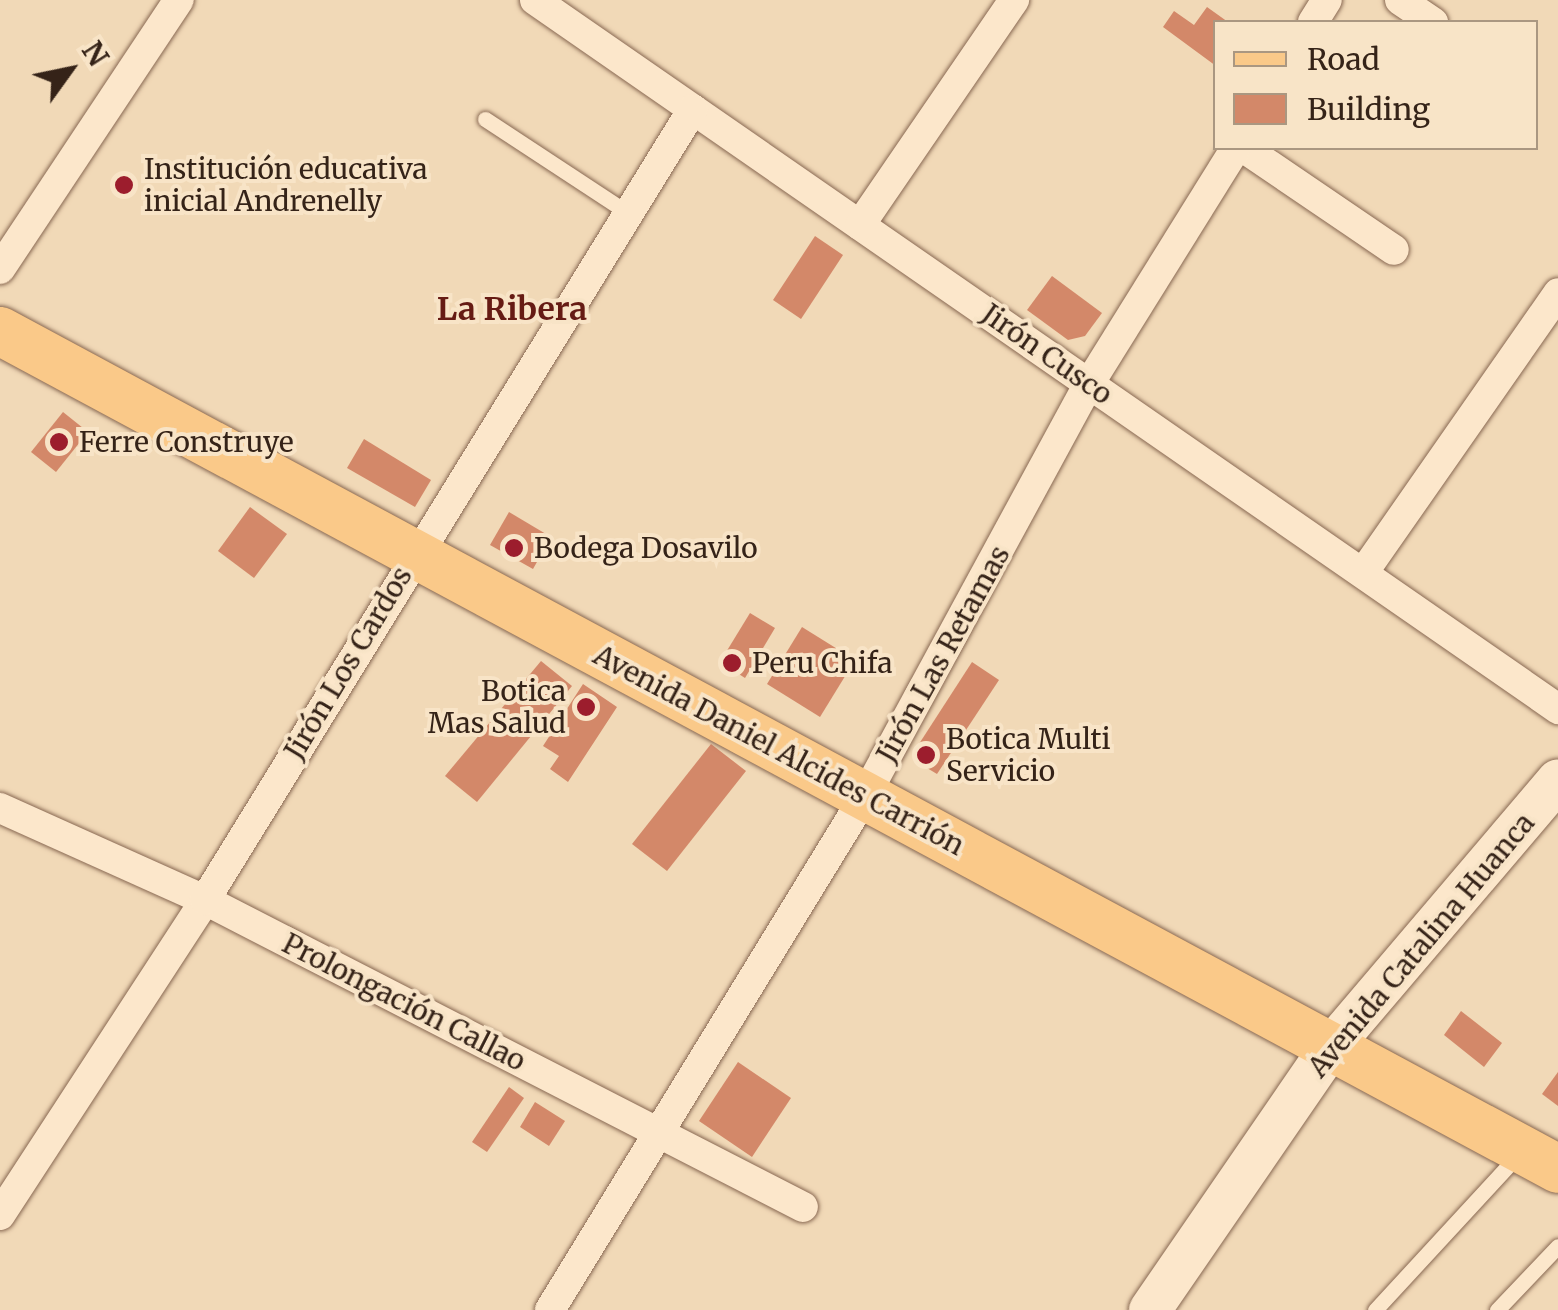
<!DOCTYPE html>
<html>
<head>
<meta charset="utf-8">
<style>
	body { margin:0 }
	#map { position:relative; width:1558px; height:1310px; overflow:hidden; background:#f1d9b7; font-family:Merriweather,serif }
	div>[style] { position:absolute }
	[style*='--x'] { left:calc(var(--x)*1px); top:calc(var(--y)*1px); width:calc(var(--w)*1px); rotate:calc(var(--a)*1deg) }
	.building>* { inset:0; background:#d38869 }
	.roads { filter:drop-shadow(0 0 2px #886852) drop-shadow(0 0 2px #886852) }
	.lane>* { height:15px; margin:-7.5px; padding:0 7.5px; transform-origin:7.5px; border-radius:7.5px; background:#fce7cb }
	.street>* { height:30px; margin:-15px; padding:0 15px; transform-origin:15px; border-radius:15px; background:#fce7cb }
	.secondary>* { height:42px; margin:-21px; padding:0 21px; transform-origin:21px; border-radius:21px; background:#fce7cb }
	.primary>* { height:48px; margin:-24px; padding:0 24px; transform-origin:24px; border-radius:24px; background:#fac989 }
	.dots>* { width:28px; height:28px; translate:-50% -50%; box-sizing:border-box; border:5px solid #f8e4c7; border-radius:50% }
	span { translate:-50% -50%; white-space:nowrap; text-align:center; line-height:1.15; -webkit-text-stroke:8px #f8e4c7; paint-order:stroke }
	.poi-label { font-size:28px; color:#352318 }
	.left { translate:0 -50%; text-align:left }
	.right { translate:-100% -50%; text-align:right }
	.street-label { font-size:28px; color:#352318 }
	.quarter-label { font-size:32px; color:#661b14; font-weight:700 }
	.legend { position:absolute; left:1213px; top:20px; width:325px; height:130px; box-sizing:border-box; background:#f8e4c7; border:2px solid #aa9781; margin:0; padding:12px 18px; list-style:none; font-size:30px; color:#352318 }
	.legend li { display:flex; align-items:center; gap:20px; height:50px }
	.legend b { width:50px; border:2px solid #aa9781 }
	.north { position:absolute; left:20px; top:20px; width:100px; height:100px; -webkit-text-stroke:8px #f8e4c7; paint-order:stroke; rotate:57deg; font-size:28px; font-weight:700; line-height:40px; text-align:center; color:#352318 }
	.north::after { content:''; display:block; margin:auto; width:35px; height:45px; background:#352318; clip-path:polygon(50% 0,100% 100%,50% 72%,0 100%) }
</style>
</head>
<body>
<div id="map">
	<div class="building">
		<i style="clip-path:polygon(1207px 7px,1228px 22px,1216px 22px,1216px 66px,1163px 27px,1174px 11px,1194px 25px)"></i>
		<i style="clip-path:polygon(815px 236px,843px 255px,801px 319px,773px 300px)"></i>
		<i style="clip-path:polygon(1052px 276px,1102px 313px,1085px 336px,1068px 340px,1027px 310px)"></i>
		<i style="clip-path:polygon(63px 412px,88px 432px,56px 472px,31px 452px)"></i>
		<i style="clip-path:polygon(364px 439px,431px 480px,415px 507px,347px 468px)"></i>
		<i style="clip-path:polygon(250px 507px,287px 534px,254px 578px,218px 551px)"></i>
		<i style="clip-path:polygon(509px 512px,551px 537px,533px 569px,490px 545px)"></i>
		<i style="clip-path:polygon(750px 613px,775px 628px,745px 678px,720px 662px)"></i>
		<i style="clip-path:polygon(802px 627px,855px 660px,820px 717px,767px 684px)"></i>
		<i style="clip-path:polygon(541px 661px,572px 686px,477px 802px,445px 776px)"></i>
		<i style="clip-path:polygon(972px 662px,999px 680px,937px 774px,922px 765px,917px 747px)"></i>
		<i style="clip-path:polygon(583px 684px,617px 707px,568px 782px,550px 769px,559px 756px,543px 746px)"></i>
		<i style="clip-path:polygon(711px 744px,746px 771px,667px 871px,632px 844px)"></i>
		<i style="clip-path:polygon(1461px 1011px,1502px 1043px,1484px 1067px,1444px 1035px)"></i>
		<i style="clip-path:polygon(738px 1062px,791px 1098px,752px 1157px,699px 1121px)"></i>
		<i style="clip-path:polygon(1558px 1072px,1558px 1106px,1542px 1094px)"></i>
		<i style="clip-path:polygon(509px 1087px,524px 1098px,487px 1152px,472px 1142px)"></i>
		<i style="clip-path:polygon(535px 1102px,565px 1121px,549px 1146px,520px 1127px)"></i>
	</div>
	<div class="roads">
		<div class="lane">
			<i style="--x:485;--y:119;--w:171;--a:33.3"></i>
			<i style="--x:1375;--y:1310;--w:211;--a:-47.3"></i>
			<i style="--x:1497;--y:1310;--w:88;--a:-46.4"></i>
		</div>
		<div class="street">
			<i style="--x:535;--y:0;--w:1245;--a:34.72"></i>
			<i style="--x:1400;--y:0;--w:40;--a:34"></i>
			<i style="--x:1313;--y:22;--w:26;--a:-58"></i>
			<i style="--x:1244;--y:148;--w:181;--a:34.2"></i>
			<i style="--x:860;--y:225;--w:273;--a:-55.6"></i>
			<i style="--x:0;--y:269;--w:323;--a:-56.4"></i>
			<i style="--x:1363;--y:573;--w:341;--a:-55.1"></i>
			<i style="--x:0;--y:808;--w:225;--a:24.2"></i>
			<i style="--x:205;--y:900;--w:672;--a:27.17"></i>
			<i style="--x:0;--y:1215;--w:376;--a:-56.9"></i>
			<i style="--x:205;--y:900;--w:929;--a:-58.33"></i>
			<i style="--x:550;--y:1310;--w:603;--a:-58.5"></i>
			<i style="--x:865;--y:796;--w:469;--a:-61.5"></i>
			<i style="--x:1089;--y:384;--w:278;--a:-58.1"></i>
		</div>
		<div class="secondary">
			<i style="--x:1150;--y:1310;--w:319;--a:-55.5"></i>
			<i style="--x:1331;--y:1047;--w:350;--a:-49.6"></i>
		</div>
		<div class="primary">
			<i style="--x:0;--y:331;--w:1769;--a:28.27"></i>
		</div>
	</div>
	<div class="dots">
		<i style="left:124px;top:185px;background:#9c1d2d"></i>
		<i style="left:59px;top:442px;background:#9c1d2d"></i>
		<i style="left:514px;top:548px;background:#9c1d2d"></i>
		<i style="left:732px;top:663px;background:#9c1d2d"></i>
		<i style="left:586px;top:707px;background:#9c1d2d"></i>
		<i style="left:926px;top:755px;background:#9c1d2d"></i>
	</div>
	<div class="poi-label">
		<span class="left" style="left:144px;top:185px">Institución educativa<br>inicial Andrenelly</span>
		<span class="left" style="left:79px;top:442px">Ferre Construye</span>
		<span class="left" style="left:534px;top:548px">Bodega Dosavilo</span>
		<span class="left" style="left:752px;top:663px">Peru Chifa</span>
		<span class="right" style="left:566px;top:707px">Botica<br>Mas Salud</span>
		<span class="left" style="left:946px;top:755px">Botica Multi<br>Servicio</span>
	</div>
	<div class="street-label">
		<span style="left:1047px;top:354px;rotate:35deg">Jirón Cusco</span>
		<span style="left:943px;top:654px;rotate:-61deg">Jirón Las Retamas</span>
		<span style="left:348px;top:663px;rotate:-59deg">Jirón Los Cardos</span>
		<span style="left:779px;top:750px;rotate:28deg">Avenida Daniel Alcides Carrión</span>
		<span style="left:1421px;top:945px;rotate:-50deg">Avenida Catalina Huanca</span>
		<span style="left:404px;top:1002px;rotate:27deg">Prolongación Callao</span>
	</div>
	<div class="quarter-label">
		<span style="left:512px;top:309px">La Ribera</span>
	</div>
	<ul class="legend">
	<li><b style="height:12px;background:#fac989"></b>Road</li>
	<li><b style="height:28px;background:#d38869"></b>Building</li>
	</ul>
	<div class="north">N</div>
</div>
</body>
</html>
